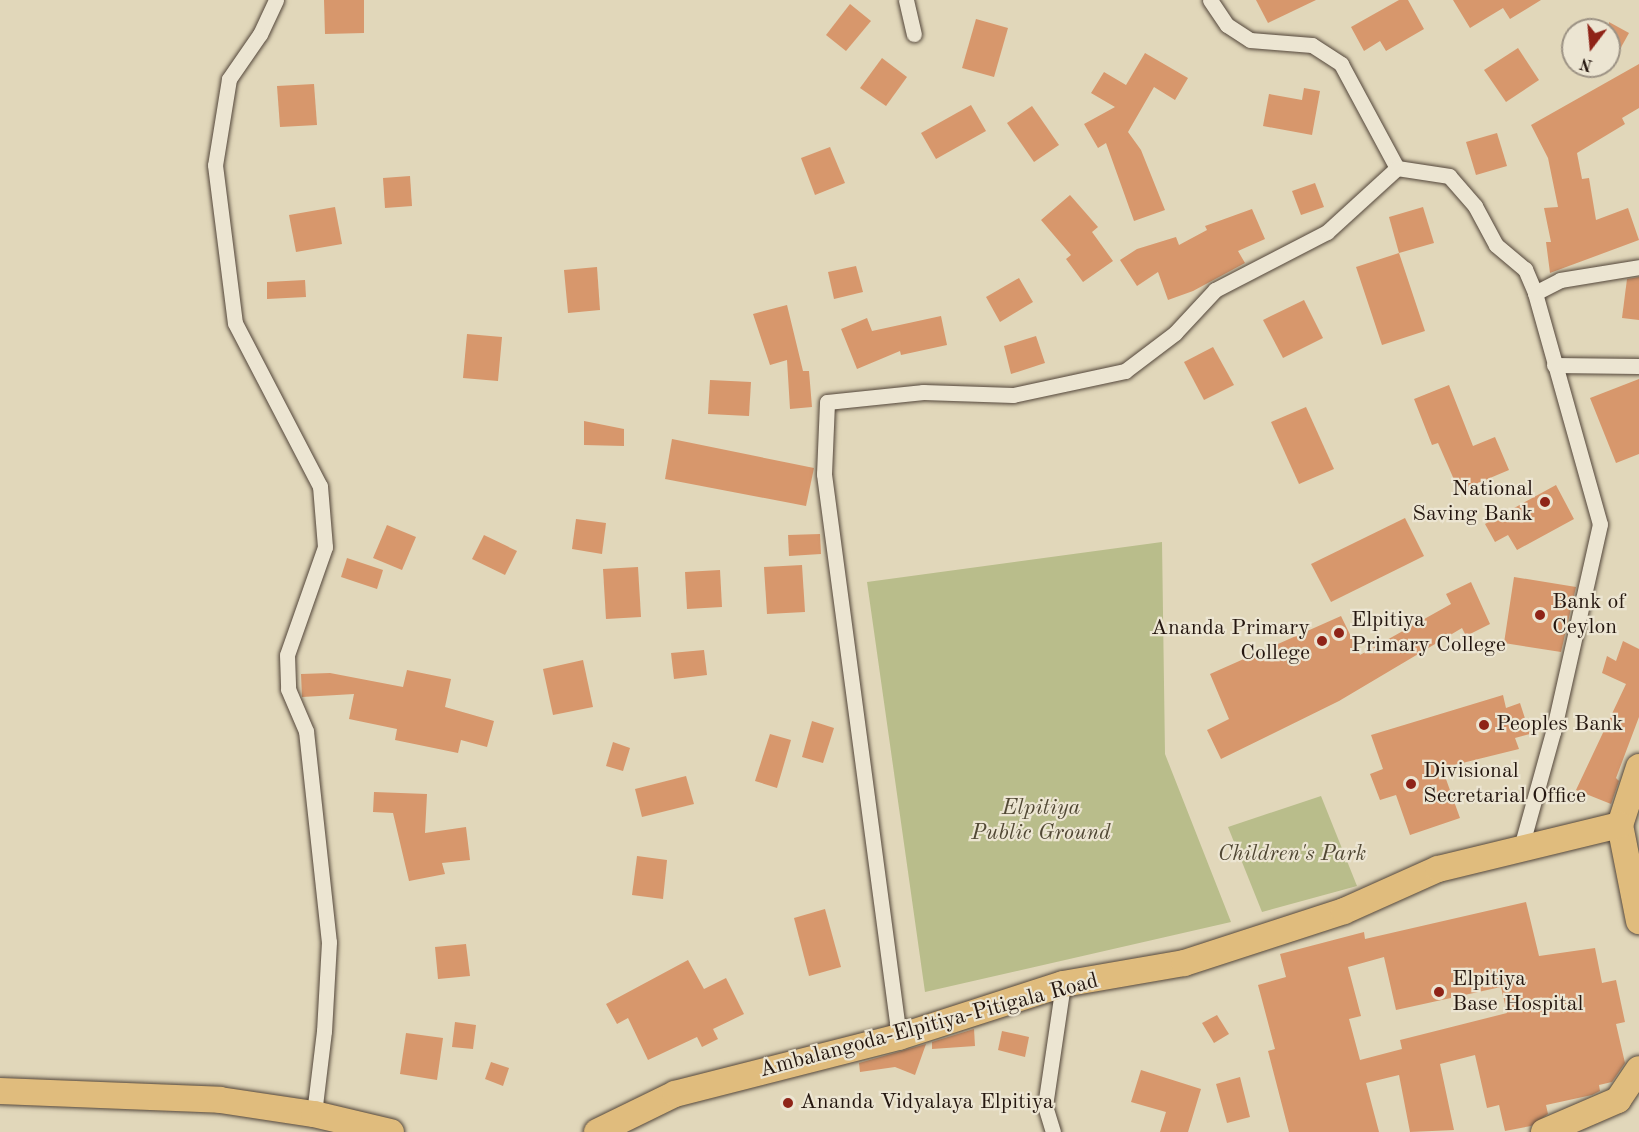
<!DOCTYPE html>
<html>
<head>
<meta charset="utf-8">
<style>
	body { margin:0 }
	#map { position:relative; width:1639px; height:1132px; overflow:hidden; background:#e1d7ba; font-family:"Old Standard TT",serif }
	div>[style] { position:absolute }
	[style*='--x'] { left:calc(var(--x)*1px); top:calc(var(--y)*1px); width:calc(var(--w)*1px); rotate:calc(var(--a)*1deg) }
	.green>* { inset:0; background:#b9bd8b }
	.building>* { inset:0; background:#d7976c }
	.roads { filter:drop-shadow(0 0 2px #53463a) drop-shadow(0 0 2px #53463a) }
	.street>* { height:15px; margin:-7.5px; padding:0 7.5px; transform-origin:7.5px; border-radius:7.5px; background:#ece5d2 }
	.primary>* { height:26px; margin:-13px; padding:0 13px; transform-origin:13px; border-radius:13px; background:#e0bc7d }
	.dots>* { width:16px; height:16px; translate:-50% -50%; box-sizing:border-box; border:3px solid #ece5d2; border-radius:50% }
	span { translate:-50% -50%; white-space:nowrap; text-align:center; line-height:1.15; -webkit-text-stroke:4.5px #ece5d2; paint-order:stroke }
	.poi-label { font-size:22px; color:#24160f }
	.right { translate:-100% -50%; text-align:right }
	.left { translate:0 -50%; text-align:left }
	.park-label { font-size:22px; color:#514834; font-style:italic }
	.street-label { font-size:22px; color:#24160f }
	.north { position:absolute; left:1561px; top:18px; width:60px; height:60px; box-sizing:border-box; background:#ece5d2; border:2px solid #9c9284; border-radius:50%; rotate:196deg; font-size:16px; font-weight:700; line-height:24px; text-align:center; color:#24160f }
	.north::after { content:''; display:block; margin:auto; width:21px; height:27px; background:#8f2418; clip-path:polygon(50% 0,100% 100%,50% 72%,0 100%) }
</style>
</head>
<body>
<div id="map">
	<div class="green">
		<i style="clip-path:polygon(1162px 542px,1165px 754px,1231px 922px,925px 992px,867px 582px)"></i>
		<i style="clip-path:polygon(1321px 796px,1357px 886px,1262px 912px,1228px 827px)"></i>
	</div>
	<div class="building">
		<i style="clip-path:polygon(324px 0,364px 0,364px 33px,325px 34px)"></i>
		<i style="clip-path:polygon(1256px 0,1316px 0,1268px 23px)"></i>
		<i style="clip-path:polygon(1399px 0,1408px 0,1424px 29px,1386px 51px,1380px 41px,1364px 51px,1351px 27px)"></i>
		<i style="clip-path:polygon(1453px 0,1541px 0,1510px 19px,1503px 8px,1470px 28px)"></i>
		<i style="clip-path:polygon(850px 4px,871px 21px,846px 51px,826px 35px)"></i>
		<i style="clip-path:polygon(976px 19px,1008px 28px,994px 77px,962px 68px)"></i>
		<i style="clip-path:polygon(1609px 22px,1629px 33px,1609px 69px)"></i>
		<i style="clip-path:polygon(1518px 48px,1539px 80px,1506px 102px,1484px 70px)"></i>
		<i style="clip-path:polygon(1145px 53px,1188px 78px,1175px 100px,1154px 87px,1128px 132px,1141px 150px,1165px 210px,1134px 221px,1106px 143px,1098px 148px,1084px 124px,1115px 107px,1091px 93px,1104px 72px,1126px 85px)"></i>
		<i style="clip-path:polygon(882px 58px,907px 77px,886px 106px,860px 88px)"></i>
		<i style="clip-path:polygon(1639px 64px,1639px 108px,1622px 118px,1625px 124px,1577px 153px,1582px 179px,1589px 178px,1596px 220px,1628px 208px,1639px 240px,1550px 273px,1546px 242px,1551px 242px,1544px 208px,1558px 207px,1548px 158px,1531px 125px)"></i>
		<i style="clip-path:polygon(314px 84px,317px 125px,280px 127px,277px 86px)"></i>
		<i style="clip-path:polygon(1304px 88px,1320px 91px,1312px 135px,1263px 126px,1269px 94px,1302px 100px)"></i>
		<i style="clip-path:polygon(971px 105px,986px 131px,936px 159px,921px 133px)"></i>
		<i style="clip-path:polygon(1032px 106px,1059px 145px,1034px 162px,1007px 123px)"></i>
		<i style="clip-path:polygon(1497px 133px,1507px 166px,1476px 175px,1466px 142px)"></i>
		<i style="clip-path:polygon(830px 147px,845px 183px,815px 195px,801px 158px)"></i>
		<i style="clip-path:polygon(410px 176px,412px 206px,385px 208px,383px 178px)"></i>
		<i style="clip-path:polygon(1315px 183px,1324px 207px,1301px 215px,1292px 191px)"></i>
		<i style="clip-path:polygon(1070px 195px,1098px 227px,1092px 232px,1113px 261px,1083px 282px,1066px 259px,1071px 255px,1041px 220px)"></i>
		<i style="clip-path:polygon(335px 207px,342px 244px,296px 252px,289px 215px)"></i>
		<i style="clip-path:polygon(1423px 207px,1434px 243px,1399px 253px,1389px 217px)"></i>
		<i style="clip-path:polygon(1252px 209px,1265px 239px,1238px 251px,1245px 263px,1193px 291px,1168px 300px,1158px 272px,1137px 286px,1120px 260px,1137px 249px,1176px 237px,1179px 245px,1207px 230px,1205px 226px)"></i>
		<i style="clip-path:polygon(1399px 253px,1425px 331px,1382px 345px,1356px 267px)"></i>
		<i style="clip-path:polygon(856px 266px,863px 292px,834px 299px,828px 272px)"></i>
		<i style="clip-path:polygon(597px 267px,600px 310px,568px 313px,564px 270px)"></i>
		<i style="clip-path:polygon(1639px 277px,1639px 320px,1622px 318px,1627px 279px)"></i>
		<i style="clip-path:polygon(1019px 278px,1033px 302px,1000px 322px,986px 297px)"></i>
		<i style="clip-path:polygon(305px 280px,306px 297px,267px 299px,267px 282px)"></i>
		<i style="clip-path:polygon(1304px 300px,1323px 338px,1283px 358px,1263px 320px)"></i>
		<i style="clip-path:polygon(787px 305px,803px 371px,809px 371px,812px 407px,790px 409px,787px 360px,770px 365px,753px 314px)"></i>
		<i style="clip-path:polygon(941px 316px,947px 345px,901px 355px,900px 351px,857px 369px,841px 329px,867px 318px,872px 331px)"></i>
		<i style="clip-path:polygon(467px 334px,502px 337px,498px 381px,463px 378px)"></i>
		<i style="clip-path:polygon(1036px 336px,1045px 363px,1011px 374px,1004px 346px)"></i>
		<i style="clip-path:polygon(1213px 347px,1234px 385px,1204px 400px,1184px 362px)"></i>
		<i style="clip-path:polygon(1639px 379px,1639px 454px,1616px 463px,1590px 398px)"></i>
		<i style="clip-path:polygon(710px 380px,751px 382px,749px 416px,708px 414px)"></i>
		<i style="clip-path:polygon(1449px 385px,1473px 446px,1495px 437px,1509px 470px,1459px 491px,1438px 443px,1432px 445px,1414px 399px)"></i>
		<i style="clip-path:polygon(1306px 407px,1334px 469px,1299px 484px,1271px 422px)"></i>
		<i style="clip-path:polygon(584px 421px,624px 429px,624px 446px,584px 445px)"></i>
		<i style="clip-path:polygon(672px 439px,814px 468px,806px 506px,665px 479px)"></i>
		<i style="clip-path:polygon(1556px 485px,1574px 519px,1517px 550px,1508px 535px,1495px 542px,1485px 524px)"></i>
		<i style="clip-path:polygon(1405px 518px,1424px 556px,1331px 602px,1311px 564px)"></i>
		<i style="clip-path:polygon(576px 519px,606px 523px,602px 554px,572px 549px)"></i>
		<i style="clip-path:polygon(387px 525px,416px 537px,402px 570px,373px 558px)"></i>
		<i style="clip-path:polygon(820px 534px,821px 554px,789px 556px,788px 535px)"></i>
		<i style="clip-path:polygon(484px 535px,517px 551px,505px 575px,472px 559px)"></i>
		<i style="clip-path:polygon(347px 558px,383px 570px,377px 589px,341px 577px)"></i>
		<i style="clip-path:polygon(802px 565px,805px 612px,767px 614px,764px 567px)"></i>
		<i style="clip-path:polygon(638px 567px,641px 617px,606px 619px,603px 569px)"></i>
		<i style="clip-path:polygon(720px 570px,722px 607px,687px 609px,685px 572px)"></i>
		<i style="clip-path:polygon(1514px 577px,1576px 587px,1561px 652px,1504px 643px)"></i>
		<i style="clip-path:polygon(1471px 582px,1490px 624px,1466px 636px,1462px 628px,1339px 701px,1221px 759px,1207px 730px,1229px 719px,1210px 674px,1341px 616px,1360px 655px,1451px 604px,1446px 594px)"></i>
		<i style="clip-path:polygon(1623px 641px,1639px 649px,1639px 717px,1616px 778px,1619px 781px,1611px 804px,1576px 790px,1626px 684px,1602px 673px,1607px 656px,1616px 661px)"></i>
		<i style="clip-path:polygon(704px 650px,707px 675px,674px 679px,671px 653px)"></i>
		<i style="clip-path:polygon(583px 660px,593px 707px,553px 715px,543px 669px)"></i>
		<i style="clip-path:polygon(407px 670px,451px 679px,445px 707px,494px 721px,487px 747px,461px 740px,458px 753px,395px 740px,397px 729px,349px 719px,354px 694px,302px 697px,301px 674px,330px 673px,403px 687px)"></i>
		<i style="clip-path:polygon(1503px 695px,1506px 708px,1520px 703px,1530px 734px,1515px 738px,1519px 749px,1442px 768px,1460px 818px,1410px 835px,1396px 795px,1380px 800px,1370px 774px,1383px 769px,1371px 735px)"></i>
		<i style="clip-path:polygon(812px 721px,834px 728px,823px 763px,802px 757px)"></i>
		<i style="clip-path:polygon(770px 734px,791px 740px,777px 788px,755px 781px)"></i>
		<i style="clip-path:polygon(613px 742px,630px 748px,623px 771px,606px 766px)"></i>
		<i style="clip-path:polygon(686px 776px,694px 804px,642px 817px,635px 789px)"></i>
		<i style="clip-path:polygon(374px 792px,427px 794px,425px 833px,466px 827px,470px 860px,442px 863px,445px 874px,409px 881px,393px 813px,373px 812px)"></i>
		<i style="clip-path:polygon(637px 856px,667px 860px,663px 899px,632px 895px)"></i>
		<i style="clip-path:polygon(evenodd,1526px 902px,1539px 956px,1595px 948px,1602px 983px,1616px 980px,1625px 1022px,1616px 1024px,1625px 1063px,1612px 1082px,1599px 1085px,1600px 1091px,1592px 1095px,1546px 1105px,1548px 1114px,1531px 1126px,1505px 1131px,1499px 1105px,1487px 1108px,1475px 1055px,1440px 1064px,1454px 1130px,1410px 1132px,1399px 1075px,1366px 1083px,1379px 1132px,1289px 1132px,1268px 1051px,1275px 1049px,1258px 985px,1286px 977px,1280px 954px,1364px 932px,1365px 939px,1526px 902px,1384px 957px,1396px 1010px,1501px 987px,1507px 1013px,1400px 1040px,1402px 1049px,1360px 1060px,1349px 1019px,1361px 1016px,1348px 967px,1384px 957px)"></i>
		<i style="clip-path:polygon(825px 909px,841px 967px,809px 976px,794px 918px)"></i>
		<i style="clip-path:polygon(466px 944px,470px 976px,438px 979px,435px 947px)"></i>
		<i style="clip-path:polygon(688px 960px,704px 989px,726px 978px,744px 1014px,713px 1029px,718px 1039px,702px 1047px,697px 1037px,648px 1060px,628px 1018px,617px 1024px,606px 1004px)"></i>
		<i style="clip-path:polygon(1217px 1015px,1229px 1034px,1214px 1043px,1202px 1023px)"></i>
		<i style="clip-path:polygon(455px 1022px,476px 1025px,473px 1049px,452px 1047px)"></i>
		<i style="clip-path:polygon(974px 1029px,975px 1046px,932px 1049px,932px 1042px)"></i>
		<i style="clip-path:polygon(1002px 1031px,1029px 1037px,1025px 1057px,998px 1050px)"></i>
		<i style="clip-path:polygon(406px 1033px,443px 1038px,437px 1080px,400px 1074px)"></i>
		<i style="clip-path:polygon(926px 1044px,915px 1075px,895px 1067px,860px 1072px,859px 1063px)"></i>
		<i style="clip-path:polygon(491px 1062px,509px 1068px,503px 1086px,485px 1079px)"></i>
		<i style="clip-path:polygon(1141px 1070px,1201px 1089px,1188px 1132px,1160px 1132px,1166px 1112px,1131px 1102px)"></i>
		<i style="clip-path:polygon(1240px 1077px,1250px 1117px,1227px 1123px,1216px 1084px)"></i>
	</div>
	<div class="roads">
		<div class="street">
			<i style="--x:276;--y:0;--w:38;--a:115"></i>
			<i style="--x:260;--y:34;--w:55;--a:124.6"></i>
			<i style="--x:229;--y:79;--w:87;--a:99.2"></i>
			<i style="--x:215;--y:165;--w:159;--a:82.8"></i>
			<i style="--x:235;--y:323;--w:184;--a:62.5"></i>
			<i style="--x:320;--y:486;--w:61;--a:85.3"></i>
			<i style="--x:325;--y:547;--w:114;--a:109.4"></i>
			<i style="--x:287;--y:655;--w:34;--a:88"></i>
			<i style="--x:288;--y:689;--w:46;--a:66.8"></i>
			<i style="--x:306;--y:731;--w:212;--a:83.8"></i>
			<i style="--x:329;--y:942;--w:89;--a:93.2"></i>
			<i style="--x:324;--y:1031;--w:84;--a:96.9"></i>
			<i style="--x:906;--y:0;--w:35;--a:77"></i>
			<i style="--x:1210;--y:0;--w:30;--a:56"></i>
			<i style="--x:1227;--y:25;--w:27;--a:33"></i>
			<i style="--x:1250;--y:40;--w:62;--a:4.6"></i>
			<i style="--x:1312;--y:45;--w:35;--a:33"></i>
			<i style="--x:1341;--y:64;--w:118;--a:61.7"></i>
			<i style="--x:1397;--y:168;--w:53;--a:8.7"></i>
			<i style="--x:1449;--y:176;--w:40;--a:49"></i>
			<i style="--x:1475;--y:206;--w:44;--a:61.7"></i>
			<i style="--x:1496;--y:245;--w:38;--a:40"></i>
			<i style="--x:1525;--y:269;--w:26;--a:67"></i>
			<i style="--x:1535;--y:293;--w:240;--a:74.3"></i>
			<i style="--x:1600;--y:524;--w:213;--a:102.7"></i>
			<i style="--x:1553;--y:732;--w:123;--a:105.5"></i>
			<i style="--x:1535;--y:293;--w:28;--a:-27"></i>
			<i style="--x:1560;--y:280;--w:80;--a:-9.3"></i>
			<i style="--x:1554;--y:365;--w:85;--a:0.7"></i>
			<i style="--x:899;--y:1037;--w:568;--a:-97.59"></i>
			<i style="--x:824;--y:474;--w:72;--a:-87.6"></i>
			<i style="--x:827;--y:402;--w:97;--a:-5.9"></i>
			<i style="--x:923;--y:392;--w:90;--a:1.9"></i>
			<i style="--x:1013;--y:395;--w:115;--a:-12.1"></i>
			<i style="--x:1125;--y:371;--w:63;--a:-37.2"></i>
			<i style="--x:1175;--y:333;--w:59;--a:-47.1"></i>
			<i style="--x:1215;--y:290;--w:126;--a:-27.4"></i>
			<i style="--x:1327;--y:232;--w:95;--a:-42.4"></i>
			<i style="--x:1053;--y:1132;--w:27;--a:-107"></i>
			<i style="--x:1045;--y:1106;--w:123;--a:-81.6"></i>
		</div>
		<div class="primary">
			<i style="--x:1639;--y:767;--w:61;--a:108.1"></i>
			<i style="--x:1620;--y:825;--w:98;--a:78.8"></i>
			<i style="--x:0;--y:1091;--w:220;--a:2.3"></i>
			<i style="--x:220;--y:1100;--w:95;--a:8.5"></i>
			<i style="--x:314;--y:1114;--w:79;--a:13.2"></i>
			<i style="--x:597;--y:1132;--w:87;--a:-26"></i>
			<i style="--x:675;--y:1094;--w:231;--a:-14.3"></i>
			<i style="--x:899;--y:1037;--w:172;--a:-17.9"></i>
			<i style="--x:1063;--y:984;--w:123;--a:-9.8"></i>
			<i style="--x:1184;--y:963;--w:168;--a:-18"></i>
			<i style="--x:1344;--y:911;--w:103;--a:-24.1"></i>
			<i style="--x:1438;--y:869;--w:187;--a:-13.6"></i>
			<i style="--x:1544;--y:1132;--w:81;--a:-23.4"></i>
			<i style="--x:1618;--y:1100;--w:37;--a:-56"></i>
		</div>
	</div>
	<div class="dots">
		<i style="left:1545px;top:502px;background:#8f2418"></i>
		<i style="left:1540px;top:615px;background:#8f2418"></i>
		<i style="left:1339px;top:633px;background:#8f2418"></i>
		<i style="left:1322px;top:641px;background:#8f2418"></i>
		<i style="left:1484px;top:725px;background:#8f2418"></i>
		<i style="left:1411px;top:784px;background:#8f2418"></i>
		<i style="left:1439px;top:992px;background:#8f2418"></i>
		<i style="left:788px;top:1103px;background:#8f2418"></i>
	</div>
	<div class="poi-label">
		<span class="right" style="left:1533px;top:502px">National<br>Saving Bank</span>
		<span class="left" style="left:1552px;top:615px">Bank of<br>Ceylon</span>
		<span class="left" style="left:1351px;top:633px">Elpitiya<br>Primary College</span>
		<span class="right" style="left:1310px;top:641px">Ananda Primary<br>College</span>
		<span class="left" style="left:1496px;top:725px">Peoples Bank</span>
		<span class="left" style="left:1423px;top:784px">Divisional<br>Secretarial Office</span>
		<span class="left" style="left:1452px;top:992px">Elpitiya<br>Base Hospital</span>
		<span class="left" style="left:800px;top:1103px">Ananda Vidyalaya Elpitiya</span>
	</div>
	<div class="park-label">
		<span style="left:1041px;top:821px">Elpitiya<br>Public Ground</span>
		<span style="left:1292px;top:855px">Children's Park</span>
	</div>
	<div class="street-label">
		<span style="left:929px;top:1026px;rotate:-15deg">Ambalangoda-Elpitiya-Pitigala Road</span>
	</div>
	<div class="north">N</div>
</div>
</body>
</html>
